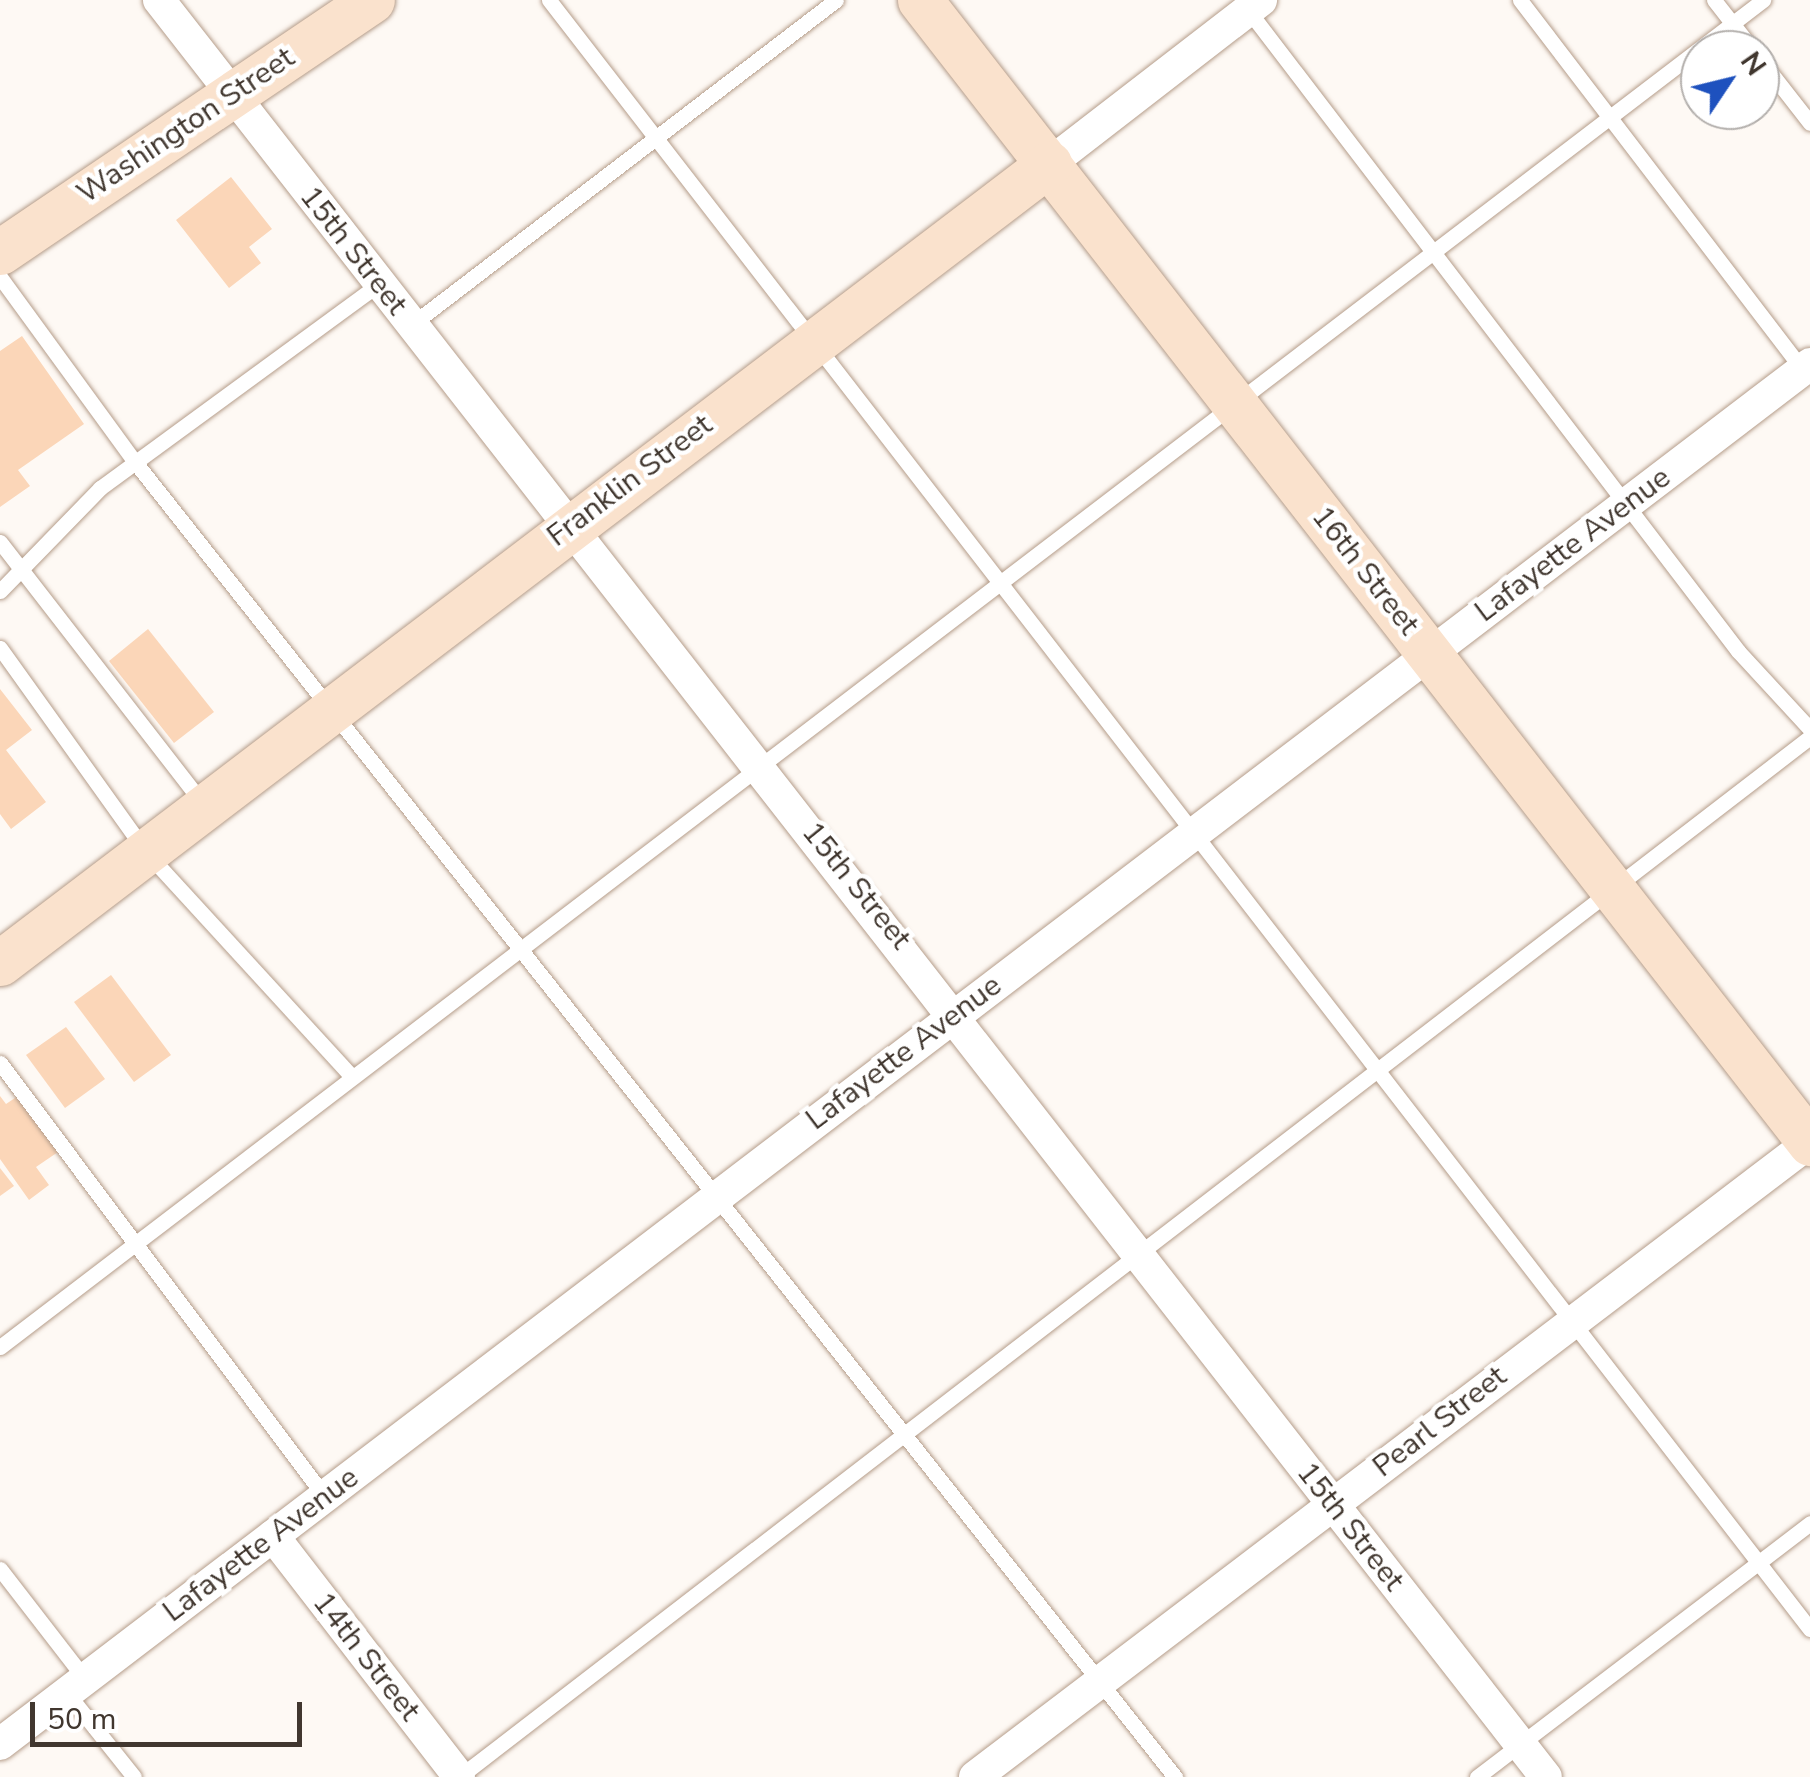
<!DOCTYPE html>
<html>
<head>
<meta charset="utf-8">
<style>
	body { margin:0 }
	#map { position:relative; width:1810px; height:1777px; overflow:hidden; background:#fef9f4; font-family:"Nunito Sans",sans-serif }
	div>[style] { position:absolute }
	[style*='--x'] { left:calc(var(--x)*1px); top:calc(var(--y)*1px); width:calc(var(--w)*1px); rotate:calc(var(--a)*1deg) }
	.building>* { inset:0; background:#fbd6b8 }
	.roads { filter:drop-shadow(0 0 2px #b59d8a) drop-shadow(0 0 2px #b59d8a) }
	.lane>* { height:15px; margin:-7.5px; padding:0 7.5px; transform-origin:7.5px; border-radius:7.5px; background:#fff }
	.street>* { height:32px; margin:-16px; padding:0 16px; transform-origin:16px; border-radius:16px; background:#fff }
	.secondary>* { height:45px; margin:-22.5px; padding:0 22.5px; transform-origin:22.5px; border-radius:22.5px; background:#fae2cd }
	span { translate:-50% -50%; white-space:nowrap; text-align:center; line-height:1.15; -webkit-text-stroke:9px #fff; paint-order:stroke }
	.street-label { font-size:30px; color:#41372f }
	.north { position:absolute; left:1680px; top:30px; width:100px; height:100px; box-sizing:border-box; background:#fff; border:2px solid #b3afac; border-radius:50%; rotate:55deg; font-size:28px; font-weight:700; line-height:40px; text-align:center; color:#41372f }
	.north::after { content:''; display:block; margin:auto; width:35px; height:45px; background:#1e51be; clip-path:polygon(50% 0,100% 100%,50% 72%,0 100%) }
	.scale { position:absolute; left:30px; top:1702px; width:272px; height:45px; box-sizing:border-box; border:5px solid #41372f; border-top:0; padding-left:12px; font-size:30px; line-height:35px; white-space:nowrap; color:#41372f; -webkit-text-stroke:8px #fff; paint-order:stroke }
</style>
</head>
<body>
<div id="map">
	<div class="building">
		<i style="clip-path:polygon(231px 177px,272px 229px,249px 247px,261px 263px,229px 288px,176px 220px)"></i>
		<i style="clip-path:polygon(22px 336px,84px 424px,18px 470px,30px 486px,0 507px,0 351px)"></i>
		<i style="clip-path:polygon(148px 629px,214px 712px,174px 743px,109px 661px)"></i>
		<i style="clip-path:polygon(0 689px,32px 730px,6px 750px,46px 802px,11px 829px,0 814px)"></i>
		<i style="clip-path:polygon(111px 975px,171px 1055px,134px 1082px,74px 1002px)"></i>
		<i style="clip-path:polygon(66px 1027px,105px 1079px,65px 1108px,26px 1055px)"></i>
		<i style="clip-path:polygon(0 1096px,6px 1104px,18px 1096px,58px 1152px,36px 1167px,49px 1185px,29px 1200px,0 1159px)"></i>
		<i style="clip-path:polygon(0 1168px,14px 1186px,0 1196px)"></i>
	</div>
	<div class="roads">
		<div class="lane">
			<i style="--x:549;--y:0;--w:2060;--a:52.26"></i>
			<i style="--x:1520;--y:0;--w:466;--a:52.6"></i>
			<i style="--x:1714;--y:0;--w:63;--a:52"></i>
			<i style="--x:1248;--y:10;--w:807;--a:52.6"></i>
			<i style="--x:1738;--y:651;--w:106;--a:47.3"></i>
			<i style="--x:1760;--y:59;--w:81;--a:52"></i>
			<i style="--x:0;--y:277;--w:229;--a:53.9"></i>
			<i style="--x:135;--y:462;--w:1677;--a:51.66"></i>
			<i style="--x:411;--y:325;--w:535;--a:-37.41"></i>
			<i style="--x:0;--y:542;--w:331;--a:52.2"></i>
			<i style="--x:0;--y:591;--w:144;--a:-45.8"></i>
			<i style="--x:100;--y:488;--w:346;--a:-36.2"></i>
			<i style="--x:0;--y:648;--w:251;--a:54.4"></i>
			<i style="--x:146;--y:852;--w:305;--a:47.5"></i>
			<i style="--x:0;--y:1063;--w:542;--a:53.17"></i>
			<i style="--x:0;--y:1347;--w:2219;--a:-37.38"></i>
			<i style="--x:0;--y:1569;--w:139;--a:52.3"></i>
			<i style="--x:67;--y:1693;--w:107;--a:51.4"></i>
			<i style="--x:459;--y:1777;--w:1705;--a:-37.59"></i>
			<i style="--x:1477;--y:1777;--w:419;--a:-37.3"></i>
		</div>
		<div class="street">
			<i style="--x:159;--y:0;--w:2254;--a:52.03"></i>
			<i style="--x:1049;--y:164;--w:268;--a:-37.7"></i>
			<i style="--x:273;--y:1536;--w:304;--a:52.3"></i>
			<i style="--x:0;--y:1744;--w:2276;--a:-37.32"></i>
			<i style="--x:975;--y:1777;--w:1049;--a:-37.25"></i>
		</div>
		<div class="secondary">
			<i style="--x:920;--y:0;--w:1449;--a:52.09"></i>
			<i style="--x:0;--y:252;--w:449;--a:-34.1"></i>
			<i style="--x:0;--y:963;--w:1319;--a:-37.3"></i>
		</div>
	</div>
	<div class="street-label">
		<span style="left:186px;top:126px;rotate:-34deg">Washington Street</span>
		<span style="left:353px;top:251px;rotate:52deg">15th Street</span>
		<span style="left:630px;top:481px;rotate:-37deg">Franklin Street</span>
		<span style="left:1573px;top:545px;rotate:-37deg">Lafayette Avenue</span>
		<span style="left:1365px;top:571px;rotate:52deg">16th Street</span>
		<span style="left:856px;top:886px;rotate:51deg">15th Street</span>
		<span style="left:904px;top:1053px;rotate:-37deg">Lafayette Avenue</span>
		<span style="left:1440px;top:1422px;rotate:-38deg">Pearl Street</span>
		<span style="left:1350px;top:1527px;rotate:52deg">15th Street</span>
		<span style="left:261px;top:1545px;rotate:-37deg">Lafayette Avenue</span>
		<span style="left:366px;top:1657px;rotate:52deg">14th Street</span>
	</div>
	<div class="north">N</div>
	<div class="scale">50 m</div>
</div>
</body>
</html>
